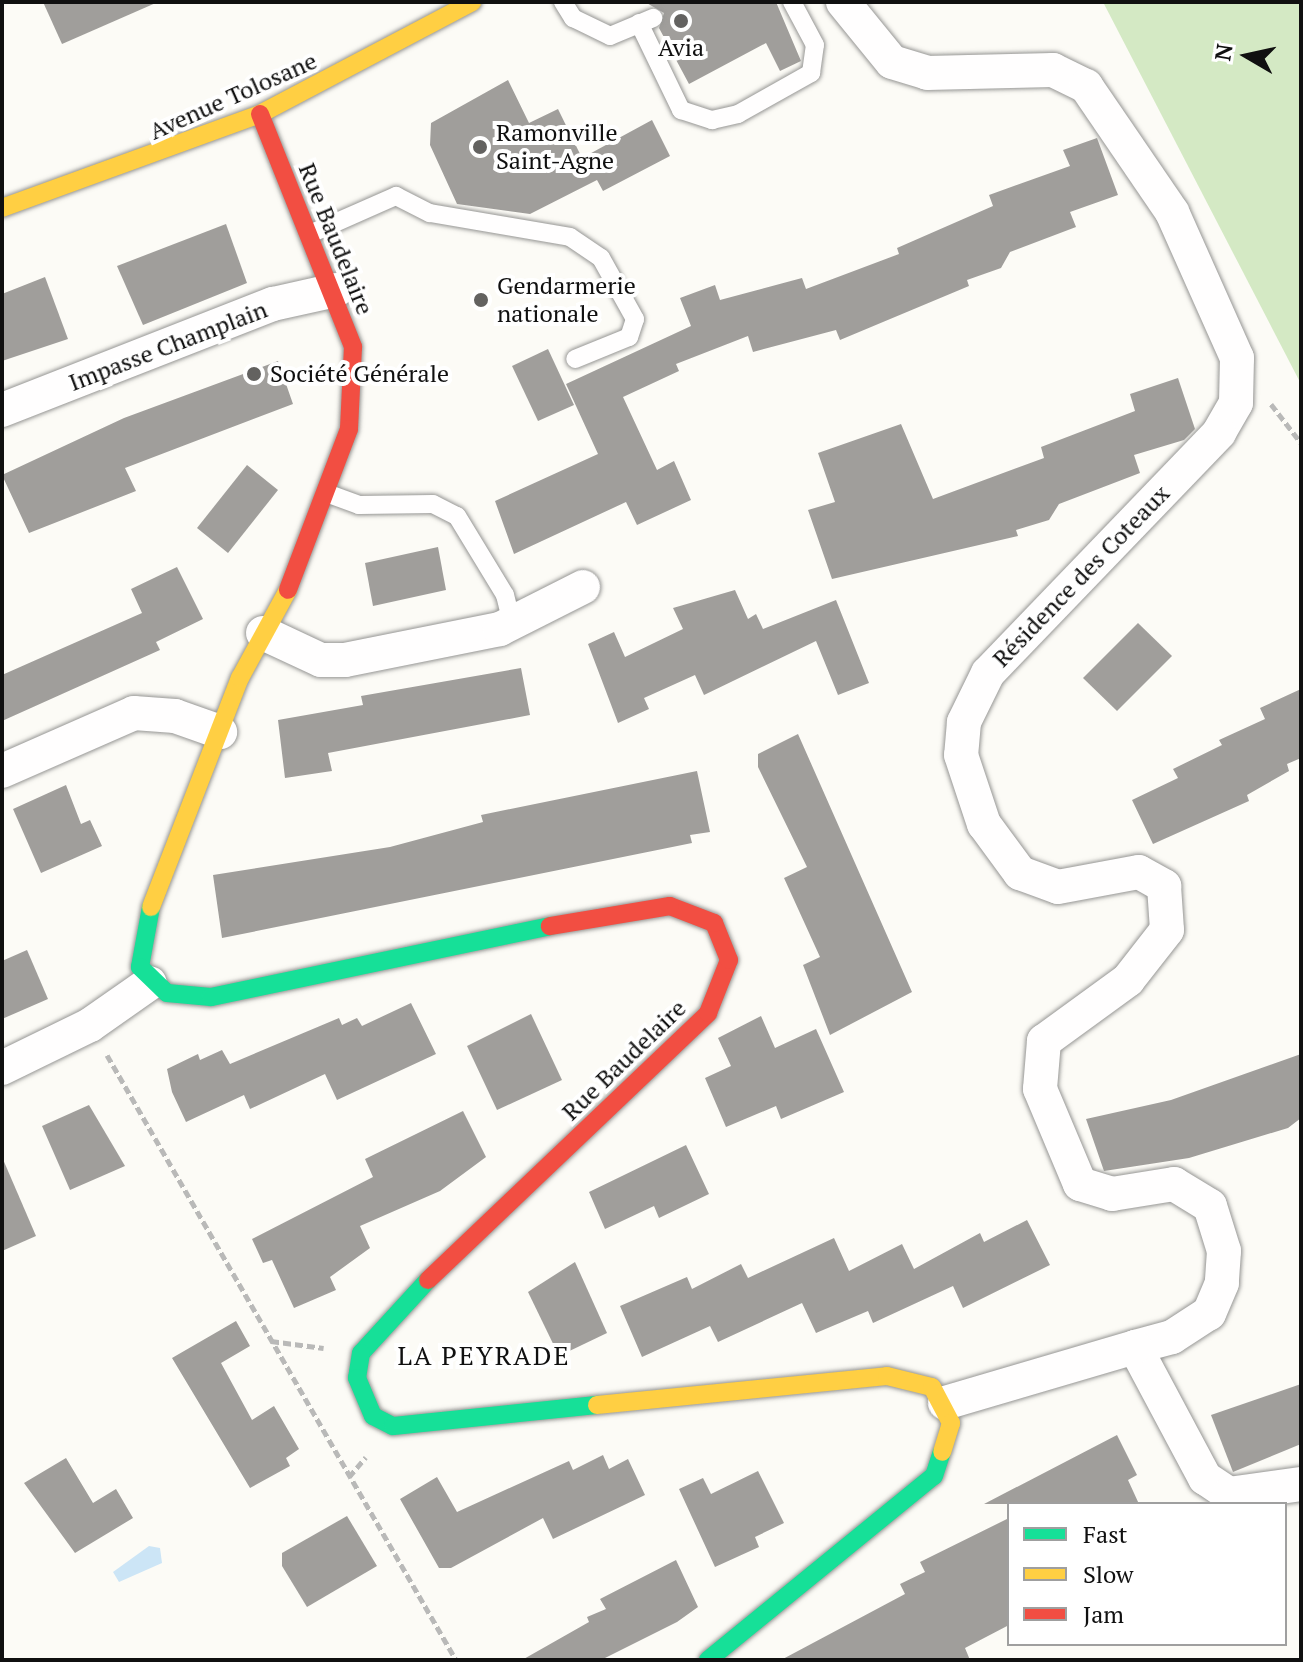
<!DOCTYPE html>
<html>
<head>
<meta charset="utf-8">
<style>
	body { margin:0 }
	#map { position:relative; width:1303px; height:1662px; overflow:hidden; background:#fcfbf6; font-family:"PT Serif",serif }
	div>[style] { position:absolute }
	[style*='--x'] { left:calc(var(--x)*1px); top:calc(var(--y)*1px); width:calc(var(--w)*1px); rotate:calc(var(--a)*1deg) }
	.forest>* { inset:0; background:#d4e9c4 }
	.water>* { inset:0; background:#cce5f6 }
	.building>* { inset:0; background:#a09e9b }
	.path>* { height:5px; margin-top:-2.5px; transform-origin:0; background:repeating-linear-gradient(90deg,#b9b9b8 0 8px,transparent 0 12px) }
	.roads { filter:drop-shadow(0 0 2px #969694) drop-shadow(0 0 2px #969694) }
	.lane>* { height:18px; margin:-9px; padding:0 9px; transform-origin:9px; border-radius:9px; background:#fffefe }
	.street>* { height:34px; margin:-17px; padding:0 17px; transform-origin:17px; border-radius:17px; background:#fffefe }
	.fast>* { height:18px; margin:-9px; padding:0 9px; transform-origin:9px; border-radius:9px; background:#16e098 }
	.slow>* { height:18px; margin:-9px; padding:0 9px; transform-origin:9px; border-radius:9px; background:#ffcf43 }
	.jam>* { height:18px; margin:-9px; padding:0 9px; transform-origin:9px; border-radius:9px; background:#f24e42 }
	.dots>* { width:22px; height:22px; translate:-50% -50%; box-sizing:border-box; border:4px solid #fff; border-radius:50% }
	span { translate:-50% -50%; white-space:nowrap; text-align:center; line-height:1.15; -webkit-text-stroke:8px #fff; paint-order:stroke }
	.poi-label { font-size:24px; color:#101010 }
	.left { translate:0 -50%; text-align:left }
	.street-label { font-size:24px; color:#101010 }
	.neighbourhood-label { font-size:26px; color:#101010; letter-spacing:2px }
	.frame { position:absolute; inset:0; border:4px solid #101010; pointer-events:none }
	.legend { position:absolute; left:1007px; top:1502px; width:280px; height:144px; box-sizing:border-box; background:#fff; border:2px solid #9f9f9f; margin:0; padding:10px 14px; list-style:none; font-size:24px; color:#101010 }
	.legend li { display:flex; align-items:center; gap:16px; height:40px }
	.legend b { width:40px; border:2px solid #9f9f9f }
	.north { position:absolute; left:1207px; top:16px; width:80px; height:80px; -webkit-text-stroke:6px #fff; paint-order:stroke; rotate:279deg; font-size:22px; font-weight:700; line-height:32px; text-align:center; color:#101010 }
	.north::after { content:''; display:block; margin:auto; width:28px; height:36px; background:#101010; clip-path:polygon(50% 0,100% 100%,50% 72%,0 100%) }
</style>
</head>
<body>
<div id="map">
	<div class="forest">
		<i style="clip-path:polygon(1103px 2px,1301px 2px,1301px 384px)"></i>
	</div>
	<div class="water">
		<i style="clip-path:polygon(149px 1546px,160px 1548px,162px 1563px,119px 1582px,113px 1572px)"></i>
	</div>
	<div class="building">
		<i style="clip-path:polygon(43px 2px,158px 2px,62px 44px)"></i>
		<i style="clip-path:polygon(645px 2px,776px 2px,801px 61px,780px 71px,766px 43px,689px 84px,659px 28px,664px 13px)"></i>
		<i style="clip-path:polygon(508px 80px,529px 123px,558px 109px,582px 158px,652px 120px,670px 156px,603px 191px,597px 180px,530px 214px,457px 204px,430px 145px,431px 123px)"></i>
		<i style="clip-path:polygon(1097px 138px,1118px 195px,1070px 212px,1076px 227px,1010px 252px,1001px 268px,967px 280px,969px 286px,840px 340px,836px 330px,753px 352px,748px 336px,676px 364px,679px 371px,623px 397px,657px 470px,674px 461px,691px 500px,637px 525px,626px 502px,514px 554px,495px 501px,598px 454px,566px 384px,691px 326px,680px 298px,715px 285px,720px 300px,802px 278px,806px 289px,899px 254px,897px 248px,993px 206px,989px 195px,1070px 166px,1063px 150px)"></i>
		<i style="clip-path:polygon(226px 224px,247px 283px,143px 325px,117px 266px)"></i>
		<i style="clip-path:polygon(45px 277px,68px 339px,2px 361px,2px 294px)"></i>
		<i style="clip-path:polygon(548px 349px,574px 405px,538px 421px,512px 366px)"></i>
		<i style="clip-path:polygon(278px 361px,293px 404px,125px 468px,136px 491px,29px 533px,2px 475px,124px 418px)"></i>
		<i style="clip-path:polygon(1178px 378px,1195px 429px,1184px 440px,1134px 455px,1140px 473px,1059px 504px,1049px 520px,1016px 530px,1018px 536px,832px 579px,808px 510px,835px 502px,818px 453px,901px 424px,933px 499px,1044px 458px,1041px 447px,1135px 411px,1130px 394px)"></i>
		<i style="clip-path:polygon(247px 465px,278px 490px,228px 553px,197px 528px)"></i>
		<i style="clip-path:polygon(438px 547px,446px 590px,373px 606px,365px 563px)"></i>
		<i style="clip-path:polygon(177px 567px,203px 619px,156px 642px,160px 650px,2px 721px,2px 675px,142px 613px,131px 589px)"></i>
		<i style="clip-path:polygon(735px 590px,748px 619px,756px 614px,763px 629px,836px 600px,869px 683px,838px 695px,816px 641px,704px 695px,695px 675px,644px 698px,649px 709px,618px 723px,588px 644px,614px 632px,625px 657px,683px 629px,673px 608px)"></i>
		<i style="clip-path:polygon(1138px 623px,1172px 656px,1117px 711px,1083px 678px)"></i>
		<i style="clip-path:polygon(521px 668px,530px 715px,328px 753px,332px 771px,285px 778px,278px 720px,363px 705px,361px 696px)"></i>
		<i style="clip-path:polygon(1301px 689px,1301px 758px,1287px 764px,1289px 771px,1247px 795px,1249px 801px,1153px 844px,1132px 800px,1178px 778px,1173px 769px,1222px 745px,1219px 740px,1265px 719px,1260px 708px)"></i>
		<i style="clip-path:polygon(798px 734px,912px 992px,830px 1035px,803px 965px,820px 957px,784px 878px,807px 867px,758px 767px,758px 754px)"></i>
		<i style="clip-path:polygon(697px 771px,710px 832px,690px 835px,692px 843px,222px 938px,213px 875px,390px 847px,483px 822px,481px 815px)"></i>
		<i style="clip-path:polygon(66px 785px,81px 824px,90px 820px,102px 846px,41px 873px,13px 809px)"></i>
		<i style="clip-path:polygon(27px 950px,48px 999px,2px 1019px,2px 961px)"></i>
		<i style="clip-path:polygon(411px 1003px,436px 1054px,337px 1100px,325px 1074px,250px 1109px,244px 1095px,186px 1122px,172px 1092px,167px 1069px,198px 1054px,200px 1060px,222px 1050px,230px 1064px,339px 1018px,342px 1025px,357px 1018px,362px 1026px)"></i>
		<i style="clip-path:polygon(531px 1014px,562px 1080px,497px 1110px,467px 1046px)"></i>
		<i style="clip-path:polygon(761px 1016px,775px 1048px,816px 1029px,844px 1092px,781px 1119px,776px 1106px,726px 1127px,705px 1078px,731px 1066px,718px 1038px)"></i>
		<i style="clip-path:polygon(1301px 1054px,1301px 1118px,1288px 1128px,1189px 1158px,1104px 1171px,1086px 1119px,1171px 1100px)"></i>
		<i style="clip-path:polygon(89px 1105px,125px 1166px,70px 1190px,42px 1126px)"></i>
		<i style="clip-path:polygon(463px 1111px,486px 1157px,440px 1191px,360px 1226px,370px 1248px,330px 1277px,336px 1290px,294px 1308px,272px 1260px,263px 1263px,252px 1239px,373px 1177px,365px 1159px)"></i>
		<i style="clip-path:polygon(686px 1145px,709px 1194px,659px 1218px,654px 1206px,605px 1229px,589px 1192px)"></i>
		<i style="clip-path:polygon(2px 1157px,36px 1236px,2px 1251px)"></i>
		<i style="clip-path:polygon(1027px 1220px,1050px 1265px,963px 1308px,953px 1286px,873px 1323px,868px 1311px,816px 1333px,802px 1303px,718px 1342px,710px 1326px,642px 1357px,620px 1306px,687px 1277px,692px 1289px,741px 1264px,748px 1278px,834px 1238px,849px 1271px,902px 1244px,914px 1269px,980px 1233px,984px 1242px)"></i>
		<i style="clip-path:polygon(575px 1262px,607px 1333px,559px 1356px,528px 1292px)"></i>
		<i style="clip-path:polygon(236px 1321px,250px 1346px,221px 1363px,252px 1420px,274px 1406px,299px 1449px,286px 1458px,290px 1466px,250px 1488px,172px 1358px)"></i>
		<i style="clip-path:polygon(1301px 1384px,1301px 1444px,1233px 1472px,1211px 1415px)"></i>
		<i style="clip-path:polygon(1117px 1435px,1137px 1475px,1128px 1480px,1139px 1504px,984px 1504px)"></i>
		<i style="clip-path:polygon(603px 1455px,609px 1469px,628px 1459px,645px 1495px,553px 1539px,543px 1518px,451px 1568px,439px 1568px,400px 1499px,437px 1477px,457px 1512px,569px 1461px,573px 1470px)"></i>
		<i style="clip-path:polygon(66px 1458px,93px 1503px,116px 1489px,133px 1518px,75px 1553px,24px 1483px)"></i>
		<i style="clip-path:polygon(758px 1471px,784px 1523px,755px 1537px,759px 1547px,715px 1567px,679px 1489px,703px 1478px,711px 1494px)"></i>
		<i style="clip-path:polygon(347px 1516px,377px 1566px,307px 1607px,282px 1566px,282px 1553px)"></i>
		<i style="clip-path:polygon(1009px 1518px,1009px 1625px,965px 1648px,970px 1660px,781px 1660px,905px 1594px,900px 1584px,925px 1572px,920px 1562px)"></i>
		<i style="clip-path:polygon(676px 1560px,698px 1607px,677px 1622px,601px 1660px,522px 1660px,589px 1622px,587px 1617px,606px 1609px,600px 1599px)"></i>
	</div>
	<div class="path">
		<i style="--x:1271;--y:404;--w:49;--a:52.4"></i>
		<i style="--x:107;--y:1055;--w:698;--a:60.02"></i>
		<i style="--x:271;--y:1341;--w:53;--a:7.5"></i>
		<i style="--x:349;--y:1477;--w:26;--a:-50"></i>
	</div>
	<div class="roads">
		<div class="lane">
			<i style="--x:563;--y:2;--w:19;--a:58"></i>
			<i style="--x:573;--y:18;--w:41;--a:25.9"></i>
			<i style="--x:610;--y:36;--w:47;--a:-22.7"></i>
			<i style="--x:639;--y:23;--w:97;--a:64.2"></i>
			<i style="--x:681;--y:110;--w:33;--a:18"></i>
			<i style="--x:712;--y:120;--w:27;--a:-13"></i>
			<i style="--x:738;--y:114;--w:84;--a:-29.3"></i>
			<i style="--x:811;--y:73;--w:28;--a:-82"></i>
			<i style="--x:815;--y:45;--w:49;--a:-118.1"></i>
			<i style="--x:312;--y:233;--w:92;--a:-23.8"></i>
			<i style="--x:396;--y:196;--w:38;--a:27"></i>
			<i style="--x:430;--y:213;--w:142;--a:9.7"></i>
			<i style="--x:570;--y:237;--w:37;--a:34"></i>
			<i style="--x:601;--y:258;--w:70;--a:60.9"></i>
			<i style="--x:635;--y:319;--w:19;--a:108"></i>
			<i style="--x:629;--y:337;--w:58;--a:157.8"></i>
			<i style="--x:329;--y:494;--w:32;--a:20"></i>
			<i style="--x:359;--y:505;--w:74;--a:-0.8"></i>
			<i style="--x:433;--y:504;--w:27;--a:27"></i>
			<i style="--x:457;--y:516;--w:92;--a:58.7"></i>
			<i style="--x:505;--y:595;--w:29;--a:76"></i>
		</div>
		<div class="street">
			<i style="--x:843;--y:2;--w:77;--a:50.8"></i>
			<i style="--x:892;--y:62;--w:37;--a:17"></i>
			<i style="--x:927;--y:73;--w:126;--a:-1.4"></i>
			<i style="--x:1053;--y:70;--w:37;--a:26"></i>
			<i style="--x:1086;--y:86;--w:153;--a:55.7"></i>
			<i style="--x:1172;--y:212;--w:160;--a:66"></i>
			<i style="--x:1237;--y:358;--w:45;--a:91.3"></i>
			<i style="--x:1236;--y:403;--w:34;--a:120"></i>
			<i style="--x:1219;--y:433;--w:333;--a:133.9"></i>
			<i style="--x:988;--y:673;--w:55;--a:116.1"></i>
			<i style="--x:964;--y:722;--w:33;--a:95"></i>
			<i style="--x:961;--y:755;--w:73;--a:71.6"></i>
			<i style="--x:984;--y:824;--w:61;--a:53.7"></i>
			<i style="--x:1020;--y:873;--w:40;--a:20.2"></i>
			<i style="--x:1058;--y:887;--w:82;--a:-10.5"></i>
			<i style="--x:1139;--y:872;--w:29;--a:29"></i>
			<i style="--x:1164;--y:886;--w:44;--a:86.1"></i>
			<i style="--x:1167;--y:930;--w:63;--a:128"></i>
			<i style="--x:1128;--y:980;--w:104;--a:144"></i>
			<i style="--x:1044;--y:1041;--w:48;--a:94.8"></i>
			<i style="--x:1040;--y:1089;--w:103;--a:67.2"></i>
			<i style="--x:1080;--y:1184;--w:34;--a:17"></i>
			<i style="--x:1112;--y:1194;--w:63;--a:-9.2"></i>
			<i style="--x:1174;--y:1184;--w:42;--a:31.4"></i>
			<i style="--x:1210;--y:1206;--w:47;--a:72.7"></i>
			<i style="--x:1224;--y:1251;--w:32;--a:94"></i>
			<i style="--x:1222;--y:1283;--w:33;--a:113"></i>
			<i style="--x:1209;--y:1313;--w:44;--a:147"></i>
			<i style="--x:1172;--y:1337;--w:38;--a:165"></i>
			<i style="--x:1135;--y:1347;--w:149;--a:61.9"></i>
			<i style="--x:1205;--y:1478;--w:29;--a:34"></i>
			<i style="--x:1229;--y:1494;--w:73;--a:-7.9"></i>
			<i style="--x:2;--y:410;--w:291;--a:-21.4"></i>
			<i style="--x:273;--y:304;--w:65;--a:-12.5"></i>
			<i style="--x:263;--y:633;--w:64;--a:25"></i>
			<i style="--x:321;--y:660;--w:24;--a:0"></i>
			<i style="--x:345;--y:660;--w:158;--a:-11.3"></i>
			<i style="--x:500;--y:629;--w:93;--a:-26.8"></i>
			<i style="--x:2;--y:771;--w:144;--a:-23.7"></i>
			<i style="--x:134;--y:713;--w:41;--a:4.2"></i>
			<i style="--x:175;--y:716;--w:48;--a:19.6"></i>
			<i style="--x:2;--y:1068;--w:98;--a:-26"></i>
			<i style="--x:90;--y:1025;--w:73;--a:-35"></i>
			<i style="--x:945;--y:1403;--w:198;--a:-16.4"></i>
		</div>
		<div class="fast">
			<i style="--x:151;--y:907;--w:61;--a:100.4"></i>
			<i style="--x:140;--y:967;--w:37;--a:44"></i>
			<i style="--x:167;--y:993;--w:44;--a:5.2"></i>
			<i style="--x:211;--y:997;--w:346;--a:-11.8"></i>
			<i style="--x:428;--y:1280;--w:99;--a:132.5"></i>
			<i style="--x:361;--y:1353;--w:25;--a:99"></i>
			<i style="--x:357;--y:1378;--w:41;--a:67.2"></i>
			<i style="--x:373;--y:1416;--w:22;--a:27"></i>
			<i style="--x:393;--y:1426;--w:205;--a:-5.9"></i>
			<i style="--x:708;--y:1660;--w:291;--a:-39.2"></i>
			<i style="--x:934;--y:1476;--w:25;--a:-72"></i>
		</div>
		<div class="slow">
			<i style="--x:2;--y:208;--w:275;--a:-20"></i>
			<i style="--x:260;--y:114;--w:240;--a:-27.8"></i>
			<i style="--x:151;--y:907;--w:246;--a:-68.8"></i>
			<i style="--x:240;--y:678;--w:100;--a:-61.4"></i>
			<i style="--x:597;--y:1405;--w:291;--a:-5.7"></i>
			<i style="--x:887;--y:1376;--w:46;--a:13.7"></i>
			<i style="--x:932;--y:1387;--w:41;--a:62.2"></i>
			<i style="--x:951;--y:1423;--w:30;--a:107"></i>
		</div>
		<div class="jam">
			<i style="--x:260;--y:114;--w:251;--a:68.2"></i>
			<i style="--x:353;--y:347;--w:82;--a:92.8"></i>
			<i style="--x:349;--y:429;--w:172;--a:110.8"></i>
			<i style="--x:428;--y:1280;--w:387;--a:-43.6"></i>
			<i style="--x:708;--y:1013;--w:57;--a:-68.4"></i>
			<i style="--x:729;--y:960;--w:40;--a:-112"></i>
			<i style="--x:714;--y:923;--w:47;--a:-158.9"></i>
			<i style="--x:670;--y:906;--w:122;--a:170.5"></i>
		</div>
	</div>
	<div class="dots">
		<i style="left:681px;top:21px;background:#636260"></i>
		<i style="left:480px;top:147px;background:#636260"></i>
		<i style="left:481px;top:300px;background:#636260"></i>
		<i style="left:254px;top:374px;background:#636260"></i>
	</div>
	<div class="poi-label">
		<span style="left:681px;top:48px">Avia</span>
		<span class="left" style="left:496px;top:147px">Ramonville<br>Saint-Agne</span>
		<span class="left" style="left:497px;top:300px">Gendarmerie<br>nationale</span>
		<span class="left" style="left:270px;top:374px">Société Générale</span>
	</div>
	<div class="street-label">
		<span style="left:233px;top:96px;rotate:-24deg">Avenue Tolosane</span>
		<span style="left:336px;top:239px;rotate:68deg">Rue Baudelaire</span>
		<span style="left:168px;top:346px;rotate:-21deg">Impasse Champlain</span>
		<span style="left:1081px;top:576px;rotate:-46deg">Résidence des Coteaux</span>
		<span style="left:624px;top:1060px;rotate:-44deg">Rue Baudelaire</span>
	</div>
	<div class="neighbourhood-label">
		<span style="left:484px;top:1356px">LA PEYRADE</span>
	</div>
	<div class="frame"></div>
	<ul class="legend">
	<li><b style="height:10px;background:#16e098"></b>Fast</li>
	<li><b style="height:10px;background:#ffcf43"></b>Slow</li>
	<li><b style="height:10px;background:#f24e42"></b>Jam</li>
	</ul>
	<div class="north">N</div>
</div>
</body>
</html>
